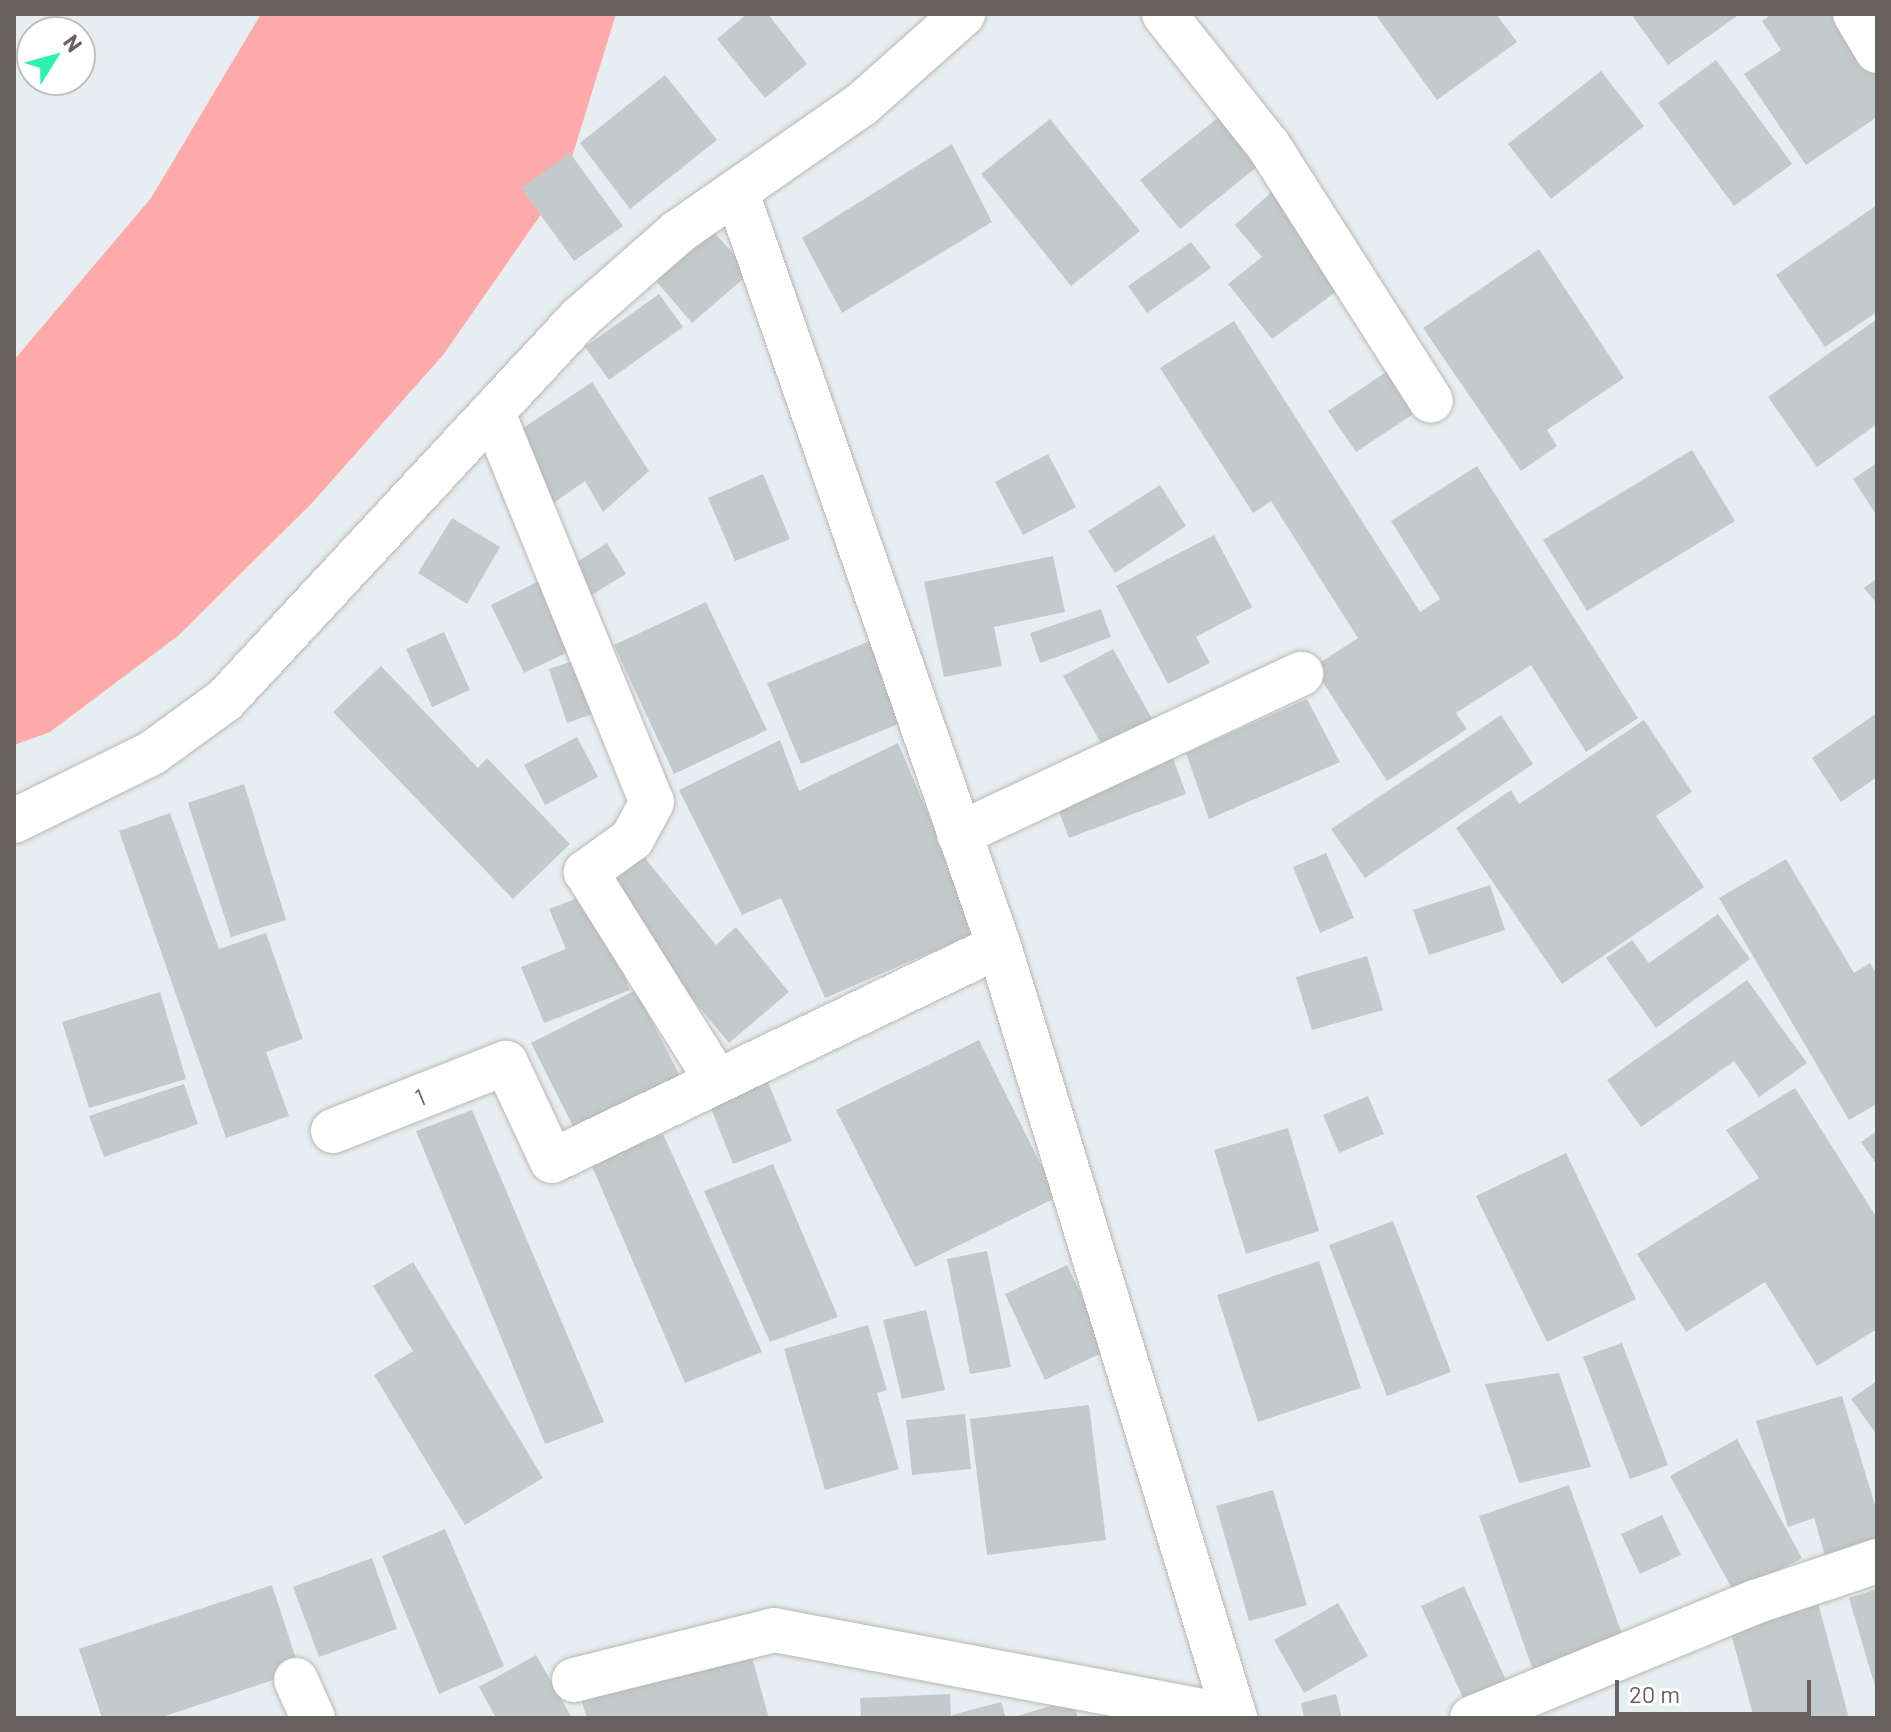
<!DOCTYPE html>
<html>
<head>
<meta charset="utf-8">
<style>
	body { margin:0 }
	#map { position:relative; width:1891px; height:1732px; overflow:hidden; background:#e7eef1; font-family:Barlow,sans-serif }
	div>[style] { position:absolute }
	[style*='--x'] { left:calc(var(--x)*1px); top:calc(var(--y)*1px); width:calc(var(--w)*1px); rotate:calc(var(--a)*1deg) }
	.water>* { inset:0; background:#faa }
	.building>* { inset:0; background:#c3cacc }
	.roads { filter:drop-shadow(0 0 2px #bcb6b5) drop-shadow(0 0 2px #bcb6b5) }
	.minor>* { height:44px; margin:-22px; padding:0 22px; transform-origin:22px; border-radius:22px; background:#fff }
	span { translate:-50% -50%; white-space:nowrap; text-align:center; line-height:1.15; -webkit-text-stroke:6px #fff; paint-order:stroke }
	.street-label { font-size:24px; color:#68605e }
	.frame { position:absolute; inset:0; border:16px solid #68605e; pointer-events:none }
	.north { position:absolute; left:16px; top:16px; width:80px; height:80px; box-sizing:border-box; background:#fff; border:2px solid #c3bfbf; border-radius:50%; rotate:53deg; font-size:22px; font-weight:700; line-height:32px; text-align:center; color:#68605e }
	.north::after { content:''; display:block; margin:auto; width:28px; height:36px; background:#2df2ac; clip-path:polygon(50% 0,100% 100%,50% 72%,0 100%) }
	.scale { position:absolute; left:1615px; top:1680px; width:196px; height:36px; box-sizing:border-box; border:4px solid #68605e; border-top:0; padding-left:10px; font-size:24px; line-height:28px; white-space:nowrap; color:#68605e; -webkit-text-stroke:6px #fff; paint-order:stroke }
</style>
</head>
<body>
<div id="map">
	<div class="water">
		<i style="clip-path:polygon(261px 14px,616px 14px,565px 180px,443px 355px,312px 503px,179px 635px,50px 732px,14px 745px,14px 360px,151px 198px)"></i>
	</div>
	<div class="building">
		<i style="clip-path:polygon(747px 14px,768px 14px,807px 64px,765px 98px,717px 39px)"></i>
		<i style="clip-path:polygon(1375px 14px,1496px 14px,1517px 42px,1437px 100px)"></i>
		<i style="clip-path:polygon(1631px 14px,1740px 14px,1668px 65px)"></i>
		<i style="clip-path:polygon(1772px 14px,1849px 14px,1877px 55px,1877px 117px,1806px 165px,1744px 74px,1781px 50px,1762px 21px)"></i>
		<i style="clip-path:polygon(1716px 60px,1792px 164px,1734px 206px,1658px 103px)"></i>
		<i style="clip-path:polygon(1601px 71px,1644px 126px,1551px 199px,1508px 144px)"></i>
		<i style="clip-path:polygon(665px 75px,717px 140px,630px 209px,580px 143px)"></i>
		<i style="clip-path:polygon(1249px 93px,1289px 141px,1180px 229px,1140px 180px)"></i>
		<i style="clip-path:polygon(1050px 119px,1140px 231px,1071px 286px,981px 174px)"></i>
		<i style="clip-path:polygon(952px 144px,992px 222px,842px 313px,802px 238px)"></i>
		<i style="clip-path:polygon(570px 153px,623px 226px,574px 261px,521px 188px)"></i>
		<i style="clip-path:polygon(1274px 190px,1337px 291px,1272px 339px,1228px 284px,1262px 257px,1235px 225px)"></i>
		<i style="clip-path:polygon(1877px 205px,1877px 312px,1825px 347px,1776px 275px)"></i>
		<i style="clip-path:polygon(714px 232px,750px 273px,692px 323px,656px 281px)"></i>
		<i style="clip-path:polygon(1191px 242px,1211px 268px,1147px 313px,1128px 286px)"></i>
		<i style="clip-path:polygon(1539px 249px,1624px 378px,1547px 430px,1557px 446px,1521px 471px,1423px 328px)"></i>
		<i style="clip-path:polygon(659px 294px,683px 327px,609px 380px,585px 347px)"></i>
		<i style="clip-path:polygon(1877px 319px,1877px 424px,1817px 467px,1768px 397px)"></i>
		<i style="clip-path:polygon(1234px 321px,1420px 612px,1440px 599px,1391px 521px,1477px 466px,1638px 718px,1586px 752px,1531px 665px,1456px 713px,1467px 729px,1387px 781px,1313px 667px,1358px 638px,1271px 501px,1253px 513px,1160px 368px)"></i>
		<i style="clip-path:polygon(1395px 366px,1424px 407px,1356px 452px,1328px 411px)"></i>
		<i style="clip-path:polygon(592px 382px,649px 471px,603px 512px,585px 481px,552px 504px,508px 438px)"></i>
		<i style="clip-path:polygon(1692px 450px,1735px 521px,1587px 611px,1543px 540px)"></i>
		<i style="clip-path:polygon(1048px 454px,1076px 507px,1023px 535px,995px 482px)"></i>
		<i style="clip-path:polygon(1877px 463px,1877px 516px,1853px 479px)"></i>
		<i style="clip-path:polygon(763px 474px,790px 539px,735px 561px,708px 498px)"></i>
		<i style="clip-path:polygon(1160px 485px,1186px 526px,1115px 573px,1088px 531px)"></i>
		<i style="clip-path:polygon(452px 518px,500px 547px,467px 604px,418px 573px)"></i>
		<i style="clip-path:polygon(1214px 535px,1252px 607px,1196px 637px,1210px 663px,1168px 684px,1116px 586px)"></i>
		<i style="clip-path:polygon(607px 543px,626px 574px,580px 602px,561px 572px)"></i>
		<i style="clip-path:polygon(1053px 556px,1065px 612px,994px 627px,1002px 666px,944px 677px,924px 582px)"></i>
		<i style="clip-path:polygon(549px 576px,583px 645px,524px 673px,491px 605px)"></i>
		<i style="clip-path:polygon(1877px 578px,1877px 604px,1864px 588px)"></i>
		<i style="clip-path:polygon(706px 602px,767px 730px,674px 774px,614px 645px)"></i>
		<i style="clip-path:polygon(1101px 609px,1111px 637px,1040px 663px,1030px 633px)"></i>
		<i style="clip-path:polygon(444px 632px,470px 690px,432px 707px,406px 649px)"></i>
		<i style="clip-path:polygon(880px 637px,913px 718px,801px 764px,767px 683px)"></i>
		<i style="clip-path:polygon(1113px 649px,1154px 722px,1106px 752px,1063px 676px)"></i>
		<i style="clip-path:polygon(582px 658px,601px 711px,567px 723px,549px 669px)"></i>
		<i style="clip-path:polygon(381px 666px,478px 768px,487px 758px,570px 844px,513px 899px,333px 712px)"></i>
		<i style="clip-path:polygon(1307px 699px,1340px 762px,1209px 819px,1186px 753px)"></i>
		<i style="clip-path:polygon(1877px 713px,1877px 777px,1841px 802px,1812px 758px)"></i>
		<i style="clip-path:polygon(1501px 715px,1533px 764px,1365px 878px,1331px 829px)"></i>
		<i style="clip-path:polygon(1644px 720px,1692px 792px,1656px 816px,1704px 887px,1562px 984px,1456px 828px,1511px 790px,1519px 804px)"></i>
		<i style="clip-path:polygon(577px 737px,598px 777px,545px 805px,524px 765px)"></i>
		<i style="clip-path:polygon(780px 740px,799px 791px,898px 743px,978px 932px,825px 998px,781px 898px,742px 915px,679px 790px)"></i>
		<i style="clip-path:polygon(1173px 758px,1186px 794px,1069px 838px,1055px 801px)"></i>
		<i style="clip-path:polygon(244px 784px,286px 920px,231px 937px,188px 803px)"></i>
		<i style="clip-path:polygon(170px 813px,219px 949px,266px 933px,303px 1039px,266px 1052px,289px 1116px,226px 1138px,119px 831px)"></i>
		<i style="clip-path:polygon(635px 846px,716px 945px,736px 927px,789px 992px,729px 1043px,594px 880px)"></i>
		<i style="clip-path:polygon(1326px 853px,1354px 918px,1320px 933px,1293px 867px)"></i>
		<i style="clip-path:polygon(1786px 859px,1854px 973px,1870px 963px,1877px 975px,1877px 1104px,1849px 1120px,1719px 898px)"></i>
		<i style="clip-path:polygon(1490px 885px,1505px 930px,1429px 955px,1413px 910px)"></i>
		<i style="clip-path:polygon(591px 893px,630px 990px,544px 1023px,521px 967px,566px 949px,549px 909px)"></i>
		<i style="clip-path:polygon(1718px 914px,1750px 959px,1656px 1028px,1606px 958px,1632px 940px,1649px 963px)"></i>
		<i style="clip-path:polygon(1367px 956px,1383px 1010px,1312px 1030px,1296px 977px)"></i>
		<i style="clip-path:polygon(1747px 980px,1807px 1063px,1759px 1097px,1734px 1061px,1641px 1127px,1607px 1080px)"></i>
		<i style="clip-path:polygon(636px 990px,684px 1084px,578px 1136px,531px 1043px)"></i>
		<i style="clip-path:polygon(160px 992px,186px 1079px,89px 1108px,62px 1022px)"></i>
		<i style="clip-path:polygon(979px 1040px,1057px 1197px,915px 1267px,836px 1110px)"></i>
		<i style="clip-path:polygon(767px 1080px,792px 1141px,733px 1164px,709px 1103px)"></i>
		<i style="clip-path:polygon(184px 1084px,198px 1124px,104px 1157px,89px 1116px)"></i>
		<i style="clip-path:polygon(1795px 1088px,1877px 1218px,1877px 1329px,1817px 1366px,1765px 1282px,1686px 1332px,1637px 1254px,1759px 1178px,1726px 1130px)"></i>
		<i style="clip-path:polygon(1368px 1096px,1384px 1134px,1339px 1153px,1323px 1115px)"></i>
		<i style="clip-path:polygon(472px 1110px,604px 1422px,545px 1444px,416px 1131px)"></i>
		<i style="clip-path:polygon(1288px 1128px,1319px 1231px,1246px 1254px,1214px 1150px)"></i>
		<i style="clip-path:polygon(1877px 1131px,1877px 1165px,1861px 1142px)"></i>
		<i style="clip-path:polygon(663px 1134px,762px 1352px,685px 1383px,591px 1164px)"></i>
		<i style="clip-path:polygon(1566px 1153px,1636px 1299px,1547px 1342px,1476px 1196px)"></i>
		<i style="clip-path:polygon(773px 1164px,838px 1317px,770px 1342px,704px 1191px)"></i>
		<i style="clip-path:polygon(1393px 1221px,1451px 1372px,1387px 1396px,1329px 1245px)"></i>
		<i style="clip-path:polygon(987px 1251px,1011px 1367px,970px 1374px,947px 1259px)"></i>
		<i style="clip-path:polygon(1319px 1261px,1361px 1388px,1258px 1422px,1217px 1295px)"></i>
		<i style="clip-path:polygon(413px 1262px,543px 1478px,465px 1525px,374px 1375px,413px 1351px,373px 1286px)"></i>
		<i style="clip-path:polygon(1067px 1265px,1108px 1350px,1045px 1380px,1005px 1294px)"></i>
		<i style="clip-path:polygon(926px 1310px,945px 1390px,902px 1399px,883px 1320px)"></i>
		<i style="clip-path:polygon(868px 1325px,887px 1390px,877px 1393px,899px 1469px,825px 1490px,784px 1349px)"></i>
		<i style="clip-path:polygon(1622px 1343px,1668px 1465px,1630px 1479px,1583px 1357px)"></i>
		<i style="clip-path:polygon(1559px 1373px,1591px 1467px,1519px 1483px,1485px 1384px)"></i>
		<i style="clip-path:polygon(1877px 1381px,1877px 1435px,1851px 1399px)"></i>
		<i style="clip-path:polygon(1842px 1396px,1877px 1512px,1877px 1544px,1826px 1559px,1814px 1518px,1788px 1527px,1756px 1421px)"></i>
		<i style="clip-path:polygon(1089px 1405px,1106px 1540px,987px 1555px,970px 1419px)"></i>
		<i style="clip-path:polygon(965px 1414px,971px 1469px,912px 1475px,906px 1420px)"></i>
		<i style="clip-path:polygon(1737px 1439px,1802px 1558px,1735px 1594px,1670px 1476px)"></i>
		<i style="clip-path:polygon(1569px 1485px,1628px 1651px,1537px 1682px,1479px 1516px)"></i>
		<i style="clip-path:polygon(1273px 1490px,1307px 1605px,1249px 1621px,1216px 1506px)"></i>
		<i style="clip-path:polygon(1662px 1515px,1681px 1555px,1640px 1574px,1621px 1534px)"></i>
		<i style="clip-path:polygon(445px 1529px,504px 1666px,439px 1694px,382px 1556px)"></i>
		<i style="clip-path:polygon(372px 1558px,397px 1629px,319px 1657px,293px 1587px)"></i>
		<i style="clip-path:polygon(272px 1585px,300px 1671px,159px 1718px,102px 1718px,79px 1649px)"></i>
		<i style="clip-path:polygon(1464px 1586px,1512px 1694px,1470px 1713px,1421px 1606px)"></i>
		<i style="clip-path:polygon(1877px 1589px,1877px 1690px,1876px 1690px,1849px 1598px)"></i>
		<i style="clip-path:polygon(1338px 1603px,1368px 1656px,1304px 1693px,1274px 1640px)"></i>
		<i style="clip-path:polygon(1818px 1603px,1849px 1718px,1754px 1718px,1729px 1626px)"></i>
		<i style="clip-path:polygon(749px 1647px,769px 1718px,587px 1718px,580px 1696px)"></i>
		<i style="clip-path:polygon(536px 1655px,572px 1718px,496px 1718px,479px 1687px)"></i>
		<i style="clip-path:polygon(950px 1694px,951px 1718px,861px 1718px,860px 1698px)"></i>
		<i style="clip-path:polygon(1336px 1694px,1342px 1718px,1304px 1718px,1301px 1703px)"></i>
		<i style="clip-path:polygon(1073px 1699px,1078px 1718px,1014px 1718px,1014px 1717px)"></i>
		<i style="clip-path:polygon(1001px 1702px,1006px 1718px,953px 1718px,952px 1715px)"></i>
	</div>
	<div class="roads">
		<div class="minor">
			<i style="--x:1164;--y:14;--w:167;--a:51.6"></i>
			<i style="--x:1268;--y:145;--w:303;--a:57.5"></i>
			<i style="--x:1855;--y:14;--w:43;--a:59.3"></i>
			<i style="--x:737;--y:193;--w:797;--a:70.82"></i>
			<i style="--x:999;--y:946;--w:807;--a:73"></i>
			<i style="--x:493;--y:413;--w:420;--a:67.8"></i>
			<i style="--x:652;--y:802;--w:42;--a:118.4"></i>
			<i style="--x:632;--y:839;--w:57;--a:144.3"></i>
			<i style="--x:586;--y:872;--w:247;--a:57.9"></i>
			<i style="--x:14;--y:821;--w:154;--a:-26.2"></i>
			<i style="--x:152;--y:753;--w:90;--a:-36"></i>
			<i style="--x:225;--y:700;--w:520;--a:-47.1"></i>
			<i style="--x:579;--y:319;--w:132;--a:-41.3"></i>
			<i style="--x:678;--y:232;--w:223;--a:-34.8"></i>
			<i style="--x:861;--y:105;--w:137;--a:-41.7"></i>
			<i style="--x:959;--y:834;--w:378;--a:-25.1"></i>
			<i style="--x:333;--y:1131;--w:186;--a:-21.5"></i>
			<i style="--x:506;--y:1063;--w:108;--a:64.9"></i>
			<i style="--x:552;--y:1161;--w:496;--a:-25.7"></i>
			<i style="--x:296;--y:1680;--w:42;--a:65.9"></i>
			<i style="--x:574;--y:1680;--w:206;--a:-14"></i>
			<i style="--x:774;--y:1630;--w:469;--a:10.7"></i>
			<i style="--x:1472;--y:1718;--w:306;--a:-22.3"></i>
			<i style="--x:1755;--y:1602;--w:129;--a:-18.6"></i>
		</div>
	</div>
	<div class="street-label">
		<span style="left:420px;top:1097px;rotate:-22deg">1</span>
	</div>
	<div class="frame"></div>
	<div class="north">N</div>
	<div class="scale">20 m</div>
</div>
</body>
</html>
